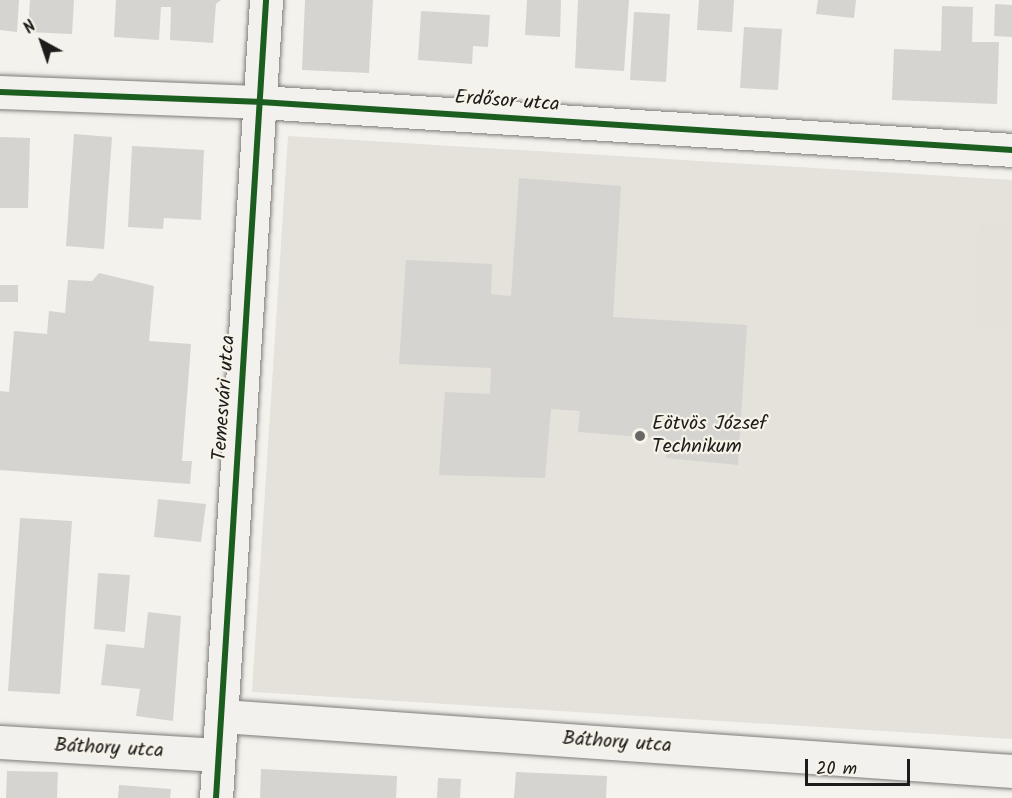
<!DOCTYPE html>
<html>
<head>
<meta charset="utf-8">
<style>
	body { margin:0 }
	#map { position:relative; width:1012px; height:798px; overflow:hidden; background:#f4f2ec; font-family:Kalam,sans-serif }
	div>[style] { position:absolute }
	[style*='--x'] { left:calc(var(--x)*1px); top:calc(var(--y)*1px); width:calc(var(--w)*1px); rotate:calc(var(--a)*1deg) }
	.built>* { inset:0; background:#e4e2da }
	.green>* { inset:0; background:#e4e1da }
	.building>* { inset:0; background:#d5d4d0 }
	.roads { filter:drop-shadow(0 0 2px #7d7c7a) drop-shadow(0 0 2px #7d7c7a) }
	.minor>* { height:33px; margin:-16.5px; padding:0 16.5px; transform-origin:16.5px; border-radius:16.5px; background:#f2f1ed }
	.cycleway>* { height:6px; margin:-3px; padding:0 3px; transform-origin:3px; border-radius:3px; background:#1b5e20 }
	.dots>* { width:16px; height:16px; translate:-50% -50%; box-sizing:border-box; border:3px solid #f7f3e8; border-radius:50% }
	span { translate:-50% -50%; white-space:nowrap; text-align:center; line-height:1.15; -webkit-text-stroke:4.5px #f7f3e8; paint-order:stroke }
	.street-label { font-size:20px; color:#1c1c1c }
	.poi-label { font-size:20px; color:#1c1c1c }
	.left { translate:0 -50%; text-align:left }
	.north { position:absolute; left:12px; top:12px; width:60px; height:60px; -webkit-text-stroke:4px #f7f3e8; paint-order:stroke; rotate:320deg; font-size:16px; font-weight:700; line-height:24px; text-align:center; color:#1c1c1c }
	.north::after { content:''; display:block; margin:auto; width:21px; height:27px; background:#1c1c1c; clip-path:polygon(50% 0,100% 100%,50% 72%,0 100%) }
	.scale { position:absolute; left:805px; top:759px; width:105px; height:27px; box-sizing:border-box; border:3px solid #1c1c1c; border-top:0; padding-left:8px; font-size:18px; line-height:21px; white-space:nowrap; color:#1c1c1c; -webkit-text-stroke:4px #f7f3e8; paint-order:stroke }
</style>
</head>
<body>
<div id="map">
	<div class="built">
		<i style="clip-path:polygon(288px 136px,1012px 180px,1012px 739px,252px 692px)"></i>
	</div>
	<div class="green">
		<i style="clip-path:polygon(979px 224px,1012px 226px,1012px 329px,973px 327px)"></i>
	</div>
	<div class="building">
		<i style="clip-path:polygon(0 0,19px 0,17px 32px,0 30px)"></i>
		<i style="clip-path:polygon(30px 0,74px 0,72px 34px,28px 32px)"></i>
		<i style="clip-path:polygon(116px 0,221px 0,216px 4px,213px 43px,170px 40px,171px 7px,161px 7px,159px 40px,114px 37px)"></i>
		<i style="clip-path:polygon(305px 0,373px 0,369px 73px,302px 70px)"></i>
		<i style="clip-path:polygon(527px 0,561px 0,560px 37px,525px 35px)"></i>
		<i style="clip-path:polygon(578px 0,629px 0,624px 71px,575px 68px)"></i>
		<i style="clip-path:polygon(699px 0,734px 0,732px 32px,697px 30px)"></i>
		<i style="clip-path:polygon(818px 0,856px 0,854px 18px,816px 14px)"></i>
		<i style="clip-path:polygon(995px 4px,1012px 5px,1012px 37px,994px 36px)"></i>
		<i style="clip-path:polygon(942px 6px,973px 7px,972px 42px,999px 42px,997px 104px,892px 100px,894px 49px,941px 51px)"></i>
		<i style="clip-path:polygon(421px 11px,490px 15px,488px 47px,473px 46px,472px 64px,418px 60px)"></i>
		<i style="clip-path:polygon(634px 12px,670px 14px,666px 82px,630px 80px)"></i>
		<i style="clip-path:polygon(744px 27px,782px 29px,778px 90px,740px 88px)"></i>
		<i style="clip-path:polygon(74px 134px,112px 137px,104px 249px,66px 246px)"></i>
		<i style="clip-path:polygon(0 137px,30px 138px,28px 208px,0 208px)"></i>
		<i style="clip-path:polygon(132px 146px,204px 150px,201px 220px,164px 218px,163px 229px,128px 227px)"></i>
		<i style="clip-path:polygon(519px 178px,621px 186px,613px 317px,747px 325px,738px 465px,666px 458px,668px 439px,578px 432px,580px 411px,551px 409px,545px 478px,439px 475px,445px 392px,490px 394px,491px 368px,399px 364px,406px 260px,492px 264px,491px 294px,511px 296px)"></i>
		<i style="clip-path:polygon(99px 273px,154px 286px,149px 341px,191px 344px,182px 461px,192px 461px,190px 484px,0 470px,0 391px,9px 392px,14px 331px,47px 334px,49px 311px,65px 313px,68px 280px,92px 281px)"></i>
		<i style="clip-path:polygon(0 285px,18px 285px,18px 302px,0 302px)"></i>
		<i style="clip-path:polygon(158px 499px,206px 504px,201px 542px,154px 537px)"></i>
		<i style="clip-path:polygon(20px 518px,72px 521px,60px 694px,8px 691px)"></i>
		<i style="clip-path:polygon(98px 573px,130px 575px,125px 632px,94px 629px)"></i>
		<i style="clip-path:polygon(148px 612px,181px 616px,173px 721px,136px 716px,140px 689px,101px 685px,106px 644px,144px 648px)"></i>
		<i style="clip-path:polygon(261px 769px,397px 776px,396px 798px,260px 798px)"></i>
		<i style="clip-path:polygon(7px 771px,58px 772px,57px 798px,6px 798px)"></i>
		<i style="clip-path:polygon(516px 772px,607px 776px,606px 798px,514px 798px)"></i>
		<i style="clip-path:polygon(438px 778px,461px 779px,460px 798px,437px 798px)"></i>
		<i style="clip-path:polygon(119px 785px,171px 789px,170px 798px,118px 798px)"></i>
	</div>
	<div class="roads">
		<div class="minor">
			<i style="--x:0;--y:92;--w:260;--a:2.2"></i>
			<i style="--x:260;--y:102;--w:754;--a:3.65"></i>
			<i style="--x:222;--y:716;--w:792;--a:3.98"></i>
			<i style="--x:0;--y:742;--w:219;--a:3.4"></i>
			<i style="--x:216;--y:798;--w:800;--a:-86.41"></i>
		</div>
	</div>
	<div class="cycleway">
		<i style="--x:0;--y:92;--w:260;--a:2.2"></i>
		<i style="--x:260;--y:102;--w:754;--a:3.65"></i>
		<i style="--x:216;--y:798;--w:800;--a:-86.41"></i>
	</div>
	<div class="dots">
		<i style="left:640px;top:436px;background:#686765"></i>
	</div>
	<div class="street-label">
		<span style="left:507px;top:102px;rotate:4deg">Erdősor utca</span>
		<span style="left:225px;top:398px;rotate:-86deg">Temesvári utca</span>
		<span style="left:617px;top:743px;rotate:4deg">Báthory utca</span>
		<span style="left:109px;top:749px;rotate:3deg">Báthory utca</span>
	</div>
	<div class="poi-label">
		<span class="left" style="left:652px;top:436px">Eötvös József<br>Technikum</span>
	</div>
	<div class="north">N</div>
	<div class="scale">20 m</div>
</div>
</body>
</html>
